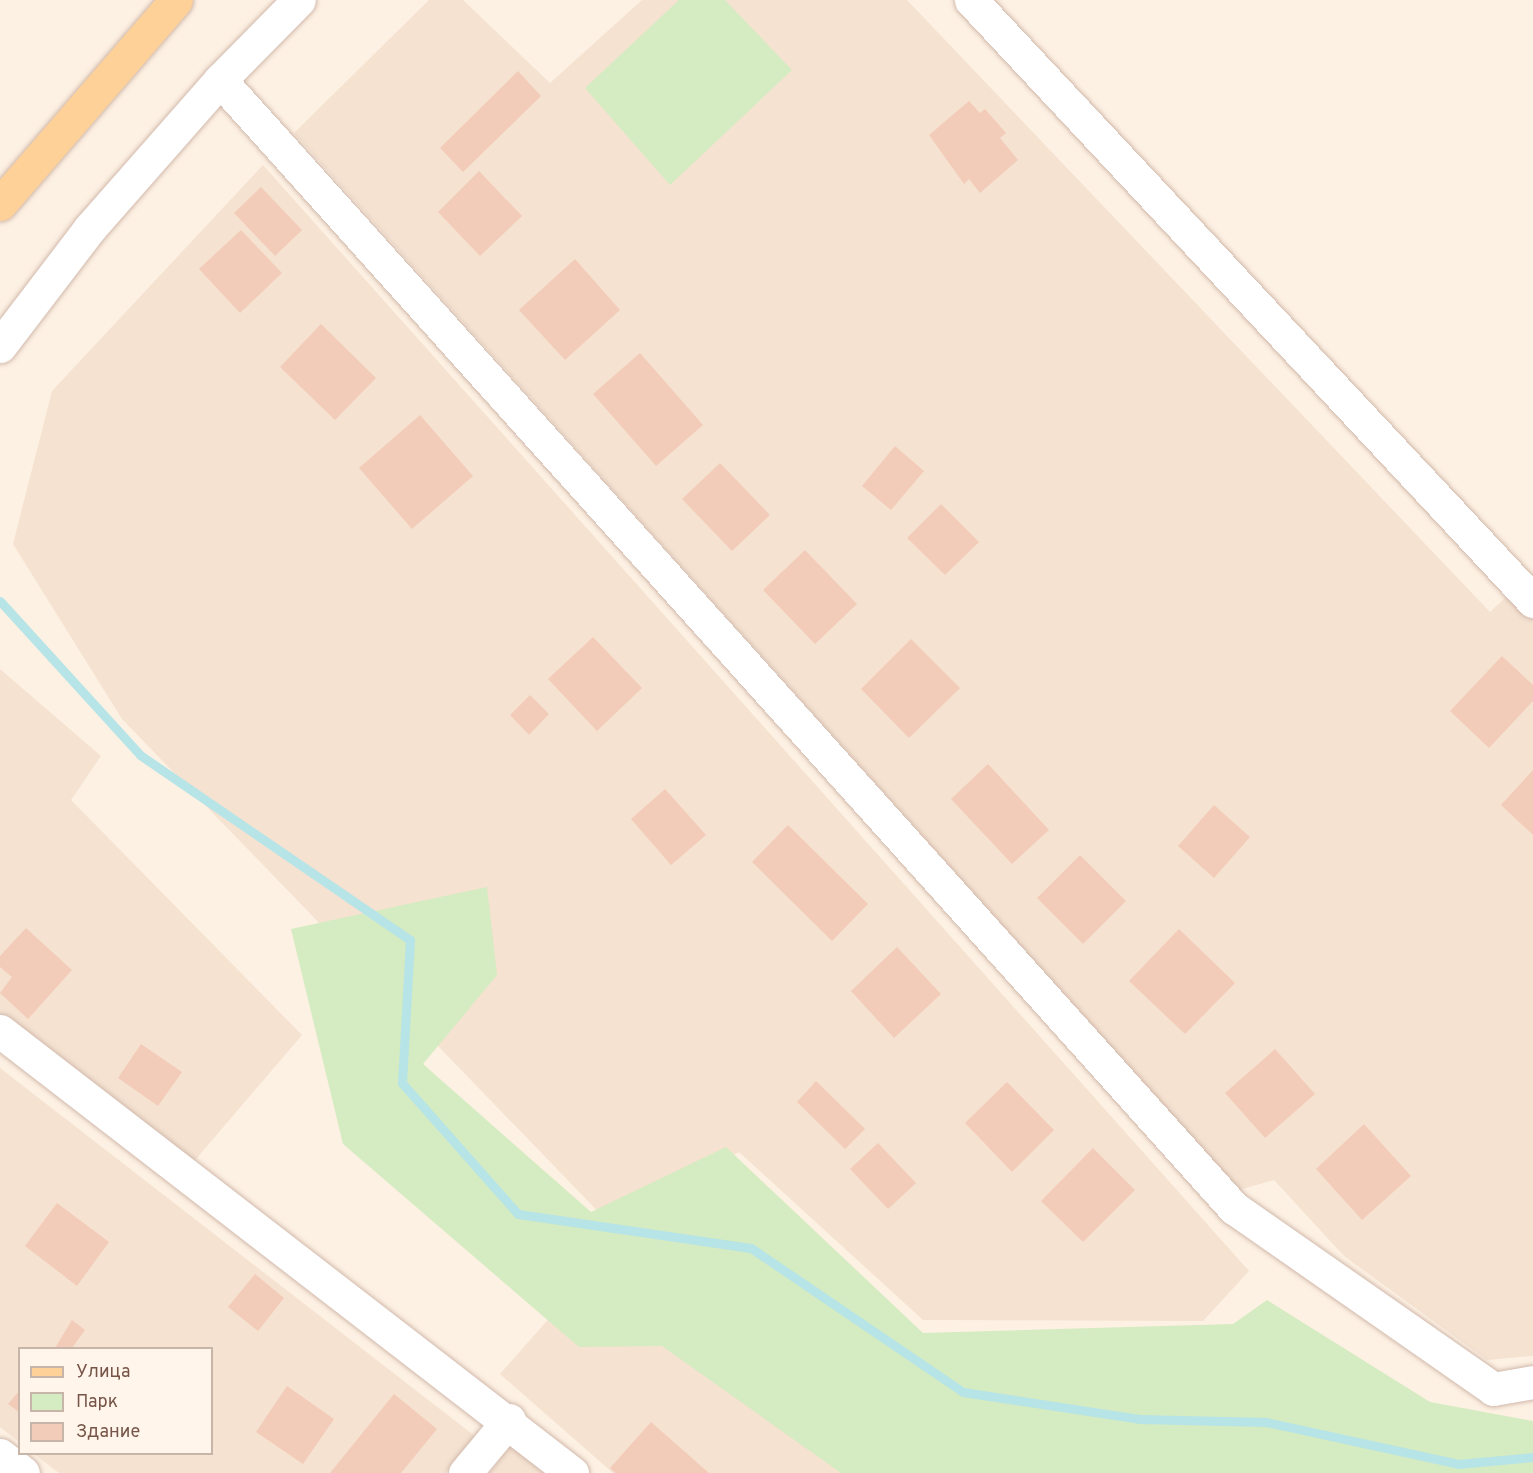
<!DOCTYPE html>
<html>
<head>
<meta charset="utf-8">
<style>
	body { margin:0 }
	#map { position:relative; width:1533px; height:1473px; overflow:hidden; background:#fdf1e3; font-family:Overpass,sans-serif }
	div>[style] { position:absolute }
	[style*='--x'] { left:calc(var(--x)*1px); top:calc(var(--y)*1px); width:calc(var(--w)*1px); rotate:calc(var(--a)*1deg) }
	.residential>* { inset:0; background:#f5e2d1 }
	.green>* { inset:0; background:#d5ebc1 }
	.stream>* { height:9px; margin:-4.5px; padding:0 4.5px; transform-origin:4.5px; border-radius:4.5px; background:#b7e4e7 }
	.building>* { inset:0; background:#f3ccb9 }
	.roads { filter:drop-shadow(0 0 2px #d1b9ac) drop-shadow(0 0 2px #d1b9ac) }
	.minor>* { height:33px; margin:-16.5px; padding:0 16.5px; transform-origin:16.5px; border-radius:16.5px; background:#fff }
	.major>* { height:33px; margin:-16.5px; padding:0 16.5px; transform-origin:16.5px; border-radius:16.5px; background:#fed199 }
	span { translate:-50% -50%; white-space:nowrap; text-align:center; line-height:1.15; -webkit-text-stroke:4.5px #fff5ea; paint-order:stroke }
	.legend { position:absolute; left:18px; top:1347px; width:195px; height:108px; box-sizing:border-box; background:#fff5ea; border:2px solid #c8b5a9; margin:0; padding:8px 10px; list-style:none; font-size:18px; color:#765548 }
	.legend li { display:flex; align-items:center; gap:12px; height:30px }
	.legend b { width:30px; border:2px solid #c8b5a9 }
</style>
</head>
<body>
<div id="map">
	<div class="residential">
		<i style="clip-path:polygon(429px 0,463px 0,550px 83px,642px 0,907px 0,1490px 612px,1525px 579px,1533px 587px,1533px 1356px,1487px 1360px,1344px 1256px,1274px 1180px,1239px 1190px,294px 133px)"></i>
		<i style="clip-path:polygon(263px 165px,1249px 1271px,1203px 1321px,923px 1320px,739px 1152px,613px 1227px,122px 719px,13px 544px,52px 391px)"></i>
		<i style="clip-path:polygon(0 669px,101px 756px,71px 800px,302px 1035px,190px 1166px,0 1019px)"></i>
		<i style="clip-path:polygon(0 1068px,476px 1437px,445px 1473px,59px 1473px,34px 1454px,212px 1454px,212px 1348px,20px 1348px,19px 1442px,0 1427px)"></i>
		<i style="clip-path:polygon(590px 1272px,891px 1473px,613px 1473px,500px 1374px)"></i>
		<i style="clip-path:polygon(516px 1440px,554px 1473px,489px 1473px)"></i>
	</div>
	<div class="green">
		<i style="clip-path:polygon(679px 0,725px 0,792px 70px,670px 185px,585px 88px)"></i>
		<i style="clip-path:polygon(487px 887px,497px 975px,423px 1064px,591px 1212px,726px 1147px,923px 1333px,1233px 1324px,1267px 1300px,1430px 1402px,1533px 1421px,1533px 1473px,841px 1473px,662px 1346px,579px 1347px,343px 1144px,291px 929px)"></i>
	</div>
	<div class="stream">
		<i style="--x:0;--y:601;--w:208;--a:47.7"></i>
		<i style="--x:140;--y:755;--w:327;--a:34.4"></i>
		<i style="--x:410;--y:940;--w:143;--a:93.2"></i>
		<i style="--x:402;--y:1083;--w:175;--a:48.5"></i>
		<i style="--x:518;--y:1214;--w:235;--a:8.3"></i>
		<i style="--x:751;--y:1248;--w:256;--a:34.2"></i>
		<i style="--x:963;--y:1392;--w:178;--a:8.7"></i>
		<i style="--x:1139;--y:1419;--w:127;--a:1.4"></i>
		<i style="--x:1266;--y:1422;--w:197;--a:12.3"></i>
		<i style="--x:1458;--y:1464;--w:75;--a:-5.3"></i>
	</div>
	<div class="building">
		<i style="clip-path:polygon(518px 71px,541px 96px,463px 172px,440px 148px)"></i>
		<i style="clip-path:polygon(969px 101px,980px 113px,985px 109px,1006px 133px,1000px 138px,1018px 160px,980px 193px,969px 179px,964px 184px,929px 135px)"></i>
		<i style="clip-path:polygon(479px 171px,522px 216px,480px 256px,438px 212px)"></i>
		<i style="clip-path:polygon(261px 187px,302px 230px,275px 256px,234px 213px)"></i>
		<i style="clip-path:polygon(241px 230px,282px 273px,240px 313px,199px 269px)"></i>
		<i style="clip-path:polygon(575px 259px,620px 310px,565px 360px,519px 310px)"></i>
		<i style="clip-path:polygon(321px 324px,376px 378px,335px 420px,280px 367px)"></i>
		<i style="clip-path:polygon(640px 353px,703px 425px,656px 466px,593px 394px)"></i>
		<i style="clip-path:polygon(420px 415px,473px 476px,412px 529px,359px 468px)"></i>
		<i style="clip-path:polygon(895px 446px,924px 471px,891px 510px,862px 486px)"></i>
		<i style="clip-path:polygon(720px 463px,770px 515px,732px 551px,682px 499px)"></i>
		<i style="clip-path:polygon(941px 504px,979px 542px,945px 575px,907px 538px)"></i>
		<i style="clip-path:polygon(805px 550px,857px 604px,815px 644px,763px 590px)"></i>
		<i style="clip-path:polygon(593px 637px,642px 688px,597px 731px,548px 679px)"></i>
		<i style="clip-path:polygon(911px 639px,960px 688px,909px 738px,861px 689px)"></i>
		<i style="clip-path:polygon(1502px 656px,1533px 685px,1533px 701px,1489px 748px,1450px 711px)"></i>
		<i style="clip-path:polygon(530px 695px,549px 714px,529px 735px,510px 715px)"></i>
		<i style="clip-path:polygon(988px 764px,1049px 830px,1012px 864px,951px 799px)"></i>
		<i style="clip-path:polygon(1533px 770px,1533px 835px,1501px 805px)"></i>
		<i style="clip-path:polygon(665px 789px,706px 835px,671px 865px,631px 819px)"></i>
		<i style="clip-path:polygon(1214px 805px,1250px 837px,1214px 878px,1178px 846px)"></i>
		<i style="clip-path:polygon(788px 825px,868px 904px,832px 941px,752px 862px)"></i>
		<i style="clip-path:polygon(1080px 855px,1126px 901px,1083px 944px,1037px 898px)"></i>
		<i style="clip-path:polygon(26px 928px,72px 970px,28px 1019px,0 993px,12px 977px,0 967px,0 956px)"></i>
		<i style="clip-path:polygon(1179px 929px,1235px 983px,1185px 1034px,1129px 981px)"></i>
		<i style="clip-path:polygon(897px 947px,941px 994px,894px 1038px,851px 991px)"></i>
		<i style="clip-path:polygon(141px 1044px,182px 1072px,158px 1106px,118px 1078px)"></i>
		<i style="clip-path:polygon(1275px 1049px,1315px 1094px,1265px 1138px,1225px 1093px)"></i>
		<i style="clip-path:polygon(816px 1081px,865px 1129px,845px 1149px,797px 1102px)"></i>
		<i style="clip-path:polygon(1007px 1082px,1054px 1130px,1012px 1172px,965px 1123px)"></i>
		<i style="clip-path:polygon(1364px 1124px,1411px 1176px,1362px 1220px,1316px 1169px)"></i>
		<i style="clip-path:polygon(878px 1143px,916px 1183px,888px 1209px,850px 1169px)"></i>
		<i style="clip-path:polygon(1093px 1148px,1135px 1190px,1083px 1242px,1041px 1201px)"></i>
		<i style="clip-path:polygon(57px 1203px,109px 1242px,77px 1286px,25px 1246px)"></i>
		<i style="clip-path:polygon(255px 1274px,284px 1298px,258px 1331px,228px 1307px)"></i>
		<i style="clip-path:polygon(72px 1320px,85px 1330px,72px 1348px,55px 1348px)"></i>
		<i style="clip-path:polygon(287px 1386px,334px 1419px,303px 1464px,256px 1432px)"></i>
		<i style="clip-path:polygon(20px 1390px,20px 1413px,8px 1404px)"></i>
		<i style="clip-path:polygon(394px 1394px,437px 1429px,401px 1473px,330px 1473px)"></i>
		<i style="clip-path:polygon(651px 1422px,709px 1473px,615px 1473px,610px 1468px)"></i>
	</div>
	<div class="roads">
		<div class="minor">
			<i style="--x:971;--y:0;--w:823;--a:46.92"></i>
			<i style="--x:220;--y:80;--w:1517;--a:48.05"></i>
			<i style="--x:1234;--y:1208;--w:316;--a:34.9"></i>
			<i style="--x:1493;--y:1389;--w:41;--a:-9.9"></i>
			<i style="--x:0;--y:346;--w:148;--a:-52.7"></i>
			<i style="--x:90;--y:228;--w:197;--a:-48.7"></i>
			<i style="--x:220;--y:80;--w:112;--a:-45.4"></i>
			<i style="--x:0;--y:1031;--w:723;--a:37.69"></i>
			<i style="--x:0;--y:1455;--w:29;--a:38"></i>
			<i style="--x:465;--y:1473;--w:69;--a:-50.3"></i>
		</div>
		<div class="major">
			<i style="--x:0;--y:204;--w:269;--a:-49.2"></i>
		</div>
	</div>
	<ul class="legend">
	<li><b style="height:8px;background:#fed199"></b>Улица</li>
	<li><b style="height:16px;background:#d5ebc1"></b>Парк</li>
	<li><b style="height:16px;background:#f3ccb9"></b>Здание</li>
	</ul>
</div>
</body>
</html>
